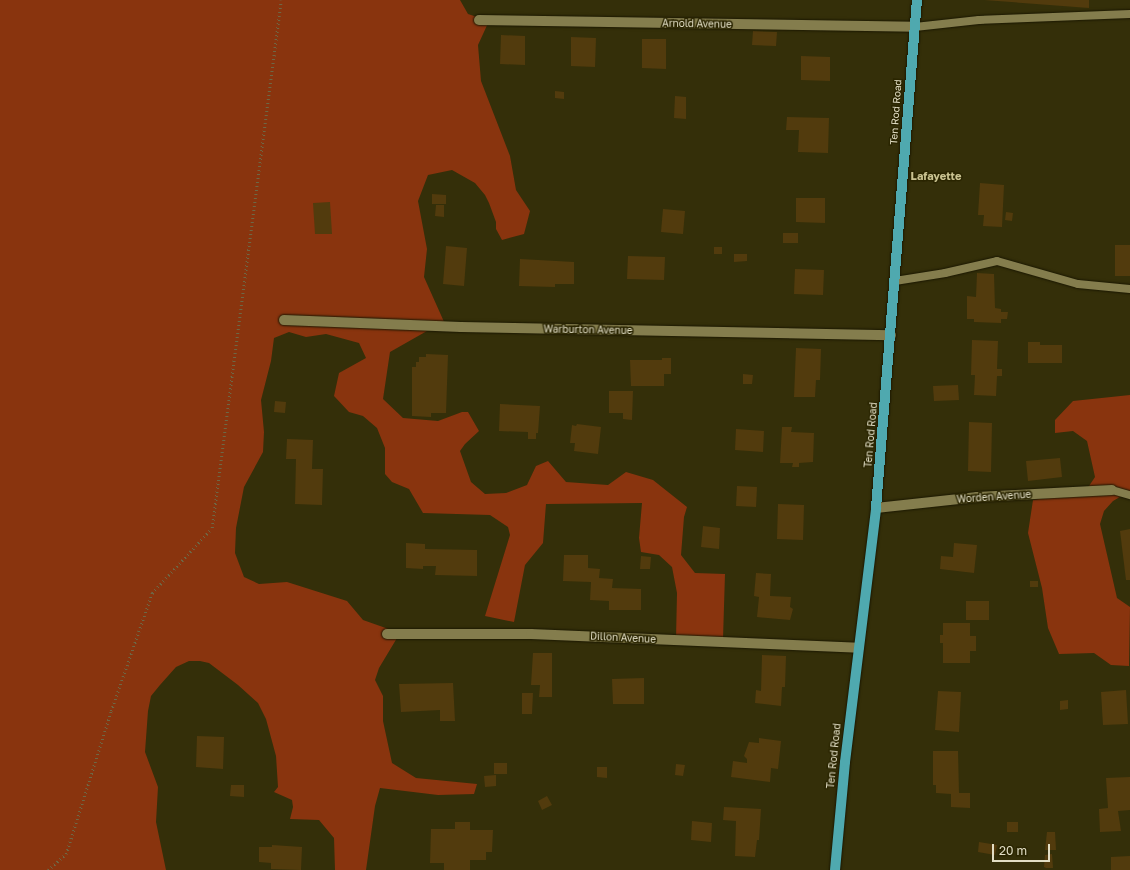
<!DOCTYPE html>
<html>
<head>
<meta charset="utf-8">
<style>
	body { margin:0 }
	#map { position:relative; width:1130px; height:870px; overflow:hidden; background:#342f09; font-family:"Golos Text",sans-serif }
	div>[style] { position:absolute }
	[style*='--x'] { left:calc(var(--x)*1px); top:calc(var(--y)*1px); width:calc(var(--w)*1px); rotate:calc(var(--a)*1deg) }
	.green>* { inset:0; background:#89340e }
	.building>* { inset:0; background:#523b0d }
	.path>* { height:2.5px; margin-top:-1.25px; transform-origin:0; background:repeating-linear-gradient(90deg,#6d6846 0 1px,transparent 0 4px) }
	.roads { filter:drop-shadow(0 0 1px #1a1701) drop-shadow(0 0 1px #1a1701) }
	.service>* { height:8px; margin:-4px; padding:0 4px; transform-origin:4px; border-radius:4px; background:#847d4d }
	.minor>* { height:10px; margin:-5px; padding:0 5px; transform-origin:5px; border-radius:5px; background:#847d4d }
	.primary>* { height:10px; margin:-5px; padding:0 5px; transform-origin:5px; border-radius:5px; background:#4fa9af }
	span { translate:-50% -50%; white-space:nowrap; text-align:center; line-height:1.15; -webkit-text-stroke:3px #2a2500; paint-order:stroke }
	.street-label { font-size:10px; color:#e2dec5 }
	.neighbourhood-label { font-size:11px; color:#cac391; font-weight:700 }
	.scale { position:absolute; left:992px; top:844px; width:58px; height:18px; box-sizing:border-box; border:2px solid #e2dec5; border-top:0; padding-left:5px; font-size:12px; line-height:14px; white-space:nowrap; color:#e2dec5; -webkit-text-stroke:3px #2a2500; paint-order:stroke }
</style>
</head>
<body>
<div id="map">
	<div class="green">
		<i style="clip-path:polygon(0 0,460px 0,468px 14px,489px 21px,478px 45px,481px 81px,510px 156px,516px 190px,530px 211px,524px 234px,502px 240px,496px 229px,496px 222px,489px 203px,485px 195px,475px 183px,452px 170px,428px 175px,418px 201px,427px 249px,424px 277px,445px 324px,434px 327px,390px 352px,383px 399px,403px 418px,438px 421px,462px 412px,468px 412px,479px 431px,465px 444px,460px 451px,471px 482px,485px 494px,506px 493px,527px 485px,536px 466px,548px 461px,566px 482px,608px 485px,626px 472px,653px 480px,687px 507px,684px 517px,681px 555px,695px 573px,725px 574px,723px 639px,676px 639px,677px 593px,672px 567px,659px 555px,641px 552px,639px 538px,642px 503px,546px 504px,543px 543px,525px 565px,514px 622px,485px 616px,510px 535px,508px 527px,490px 515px,423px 513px,409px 489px,392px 482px,385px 474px,385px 448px,377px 428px,363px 416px,349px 412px,334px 396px,339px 373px,366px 358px,359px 343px,326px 334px,306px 337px,289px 332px,274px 338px,271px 361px,261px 400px,264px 432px,263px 452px,244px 487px,236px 528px,235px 553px,244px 577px,259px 584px,287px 582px,347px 601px,363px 620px,400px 633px,379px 668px,375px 680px,383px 696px,383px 721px,392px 763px,416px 778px,477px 784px,474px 794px,438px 795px,380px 788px,375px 806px,366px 870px,335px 870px,334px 838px,319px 820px,290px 819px,293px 807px,292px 800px,274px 792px,278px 787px,276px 756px,266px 719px,258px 703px,238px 685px,209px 663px,200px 661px,189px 661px,176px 667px,160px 685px,151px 696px,148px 711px,145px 752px,158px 787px,156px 822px,166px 870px,0 870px)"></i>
		<i style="clip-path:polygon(1130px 395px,1130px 491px,1113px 501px,1104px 511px,1100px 524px,1117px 598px,1130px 607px,1129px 666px,1111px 665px,1094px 653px,1059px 654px,1048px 628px,1042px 588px,1028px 533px,1033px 500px,1085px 492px,1095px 477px,1087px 441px,1073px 431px,1055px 433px,1055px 420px,1073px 401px)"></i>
	</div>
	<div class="building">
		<i style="clip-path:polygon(984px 0,1089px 0,1089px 8px)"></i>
		<i style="clip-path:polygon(753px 31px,777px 32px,776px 46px,752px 45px)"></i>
		<i style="clip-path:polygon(501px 35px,525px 36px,525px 65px,500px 64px)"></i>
		<i style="clip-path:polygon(571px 37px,596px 38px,595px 67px,571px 66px)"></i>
		<i style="clip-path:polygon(642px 39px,666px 39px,666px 69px,642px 68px)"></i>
		<i style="clip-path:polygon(801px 56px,830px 57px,830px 81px,801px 80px)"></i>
		<i style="clip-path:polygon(555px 91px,564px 92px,564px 99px,555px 98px)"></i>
		<i style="clip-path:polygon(675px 96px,686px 97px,686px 119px,674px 118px)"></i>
		<i style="clip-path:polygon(787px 117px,829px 118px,828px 153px,798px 152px,799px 130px,786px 130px)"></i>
		<i style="clip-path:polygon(980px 183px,1004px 185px,1002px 227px,983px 226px,984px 215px,978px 215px)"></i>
		<i style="clip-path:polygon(432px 194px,446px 195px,446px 204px,432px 204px)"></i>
		<i style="clip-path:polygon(796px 198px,825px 198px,825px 223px,796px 222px)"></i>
		<i style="clip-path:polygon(330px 202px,332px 234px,315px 234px,313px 203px)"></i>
		<i style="clip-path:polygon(436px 205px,444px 205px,444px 217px,435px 216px)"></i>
		<i style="clip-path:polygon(663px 209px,685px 211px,683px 234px,661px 232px)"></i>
		<i style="clip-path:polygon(1006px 212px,1013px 213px,1012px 221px,1005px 220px)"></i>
		<i style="clip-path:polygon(783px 233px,798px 233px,798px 243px,783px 243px)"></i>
		<i style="clip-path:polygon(1115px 245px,1130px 245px,1130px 276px,1115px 276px)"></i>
		<i style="clip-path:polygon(446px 246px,467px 248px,464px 286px,443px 284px)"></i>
		<i style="clip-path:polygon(714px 247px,722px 247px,722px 254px,714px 254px)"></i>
		<i style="clip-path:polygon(734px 254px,747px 254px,747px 261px,734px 262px)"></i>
		<i style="clip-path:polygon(628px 256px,665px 257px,664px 280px,627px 279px)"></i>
		<i style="clip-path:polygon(520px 259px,574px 262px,574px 284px,555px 284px,555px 287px,519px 286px)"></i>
		<i style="clip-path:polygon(795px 269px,824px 270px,823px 295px,794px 294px)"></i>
		<i style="clip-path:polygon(977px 273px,994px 274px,995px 308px,1001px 309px,1001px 312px,1008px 312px,1007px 319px,1001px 319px,1001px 323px,974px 322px,974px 319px,967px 319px,967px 296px,976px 297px)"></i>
		<i style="clip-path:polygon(972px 340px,998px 341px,997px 369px,1002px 369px,1002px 376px,997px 376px,996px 396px,974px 395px,975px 375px,971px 375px)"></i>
		<i style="clip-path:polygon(1028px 342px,1040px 342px,1040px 345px,1062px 345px,1062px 363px,1028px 363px)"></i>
		<i style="clip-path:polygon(796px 348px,821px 349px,820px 380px,816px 380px,815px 397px,794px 397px)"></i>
		<i style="clip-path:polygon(426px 354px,448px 355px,446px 413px,431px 413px,431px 417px,412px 416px,412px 367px,416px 367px,416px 362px,419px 362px,419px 357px,426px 357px)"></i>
		<i style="clip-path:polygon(662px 358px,671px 358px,671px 374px,664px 374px,664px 386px,631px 386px,630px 360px,662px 360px)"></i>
		<i style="clip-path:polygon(743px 374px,753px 375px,752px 384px,743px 384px)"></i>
		<i style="clip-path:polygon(958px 385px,959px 400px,934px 401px,933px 386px)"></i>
		<i style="clip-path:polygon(609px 391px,633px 391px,632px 420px,623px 419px,623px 413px,609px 413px)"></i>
		<i style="clip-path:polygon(275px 401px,286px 402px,285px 413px,274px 412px)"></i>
		<i style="clip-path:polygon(500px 404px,540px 406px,538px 433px,536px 433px,536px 439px,528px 439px,528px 432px,499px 431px)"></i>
		<i style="clip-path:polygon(969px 422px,992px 423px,991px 472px,968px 471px)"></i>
		<i style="clip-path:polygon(577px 424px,601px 427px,598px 454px,574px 451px,575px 443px,570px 443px,572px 425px,576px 426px)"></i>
		<i style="clip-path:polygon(782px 427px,792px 427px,791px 432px,814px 433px,813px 462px,799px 463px,799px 467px,792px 467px,793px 463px,780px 463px)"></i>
		<i style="clip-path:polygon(736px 429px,764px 431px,763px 452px,735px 450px)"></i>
		<i style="clip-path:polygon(287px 439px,313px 440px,312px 469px,323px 469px,322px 505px,295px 504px,296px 459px,286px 459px)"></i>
		<i style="clip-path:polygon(1060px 458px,1062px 477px,1028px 481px,1026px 461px)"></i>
		<i style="clip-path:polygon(737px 486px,757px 487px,756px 507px,736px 506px)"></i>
		<i style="clip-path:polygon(778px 504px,804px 505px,803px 540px,777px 539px)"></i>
		<i style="clip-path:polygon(703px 526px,720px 528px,719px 549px,701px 547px)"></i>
		<i style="clip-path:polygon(1130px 529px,1130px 580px,1126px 580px,1120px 531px)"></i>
		<i style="clip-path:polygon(406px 543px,425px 544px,425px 549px,477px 550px,477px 576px,435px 575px,436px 566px,423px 566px,423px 569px,406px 568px)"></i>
		<i style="clip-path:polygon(954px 543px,977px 545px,974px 573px,940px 569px,941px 556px,953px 557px)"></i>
		<i style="clip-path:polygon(564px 555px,588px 555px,588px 568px,600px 569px,599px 578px,613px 579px,612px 588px,641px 589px,641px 610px,609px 610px,609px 601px,590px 600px,591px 582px,563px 581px)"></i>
		<i style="clip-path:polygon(641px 556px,651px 557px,650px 569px,640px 569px)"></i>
		<i style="clip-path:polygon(756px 573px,771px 574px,770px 596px,791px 597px,790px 607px,793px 609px,790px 620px,757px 617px,759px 597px,754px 596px)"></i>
		<i style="clip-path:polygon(1030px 581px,1038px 581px,1038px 587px,1030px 587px)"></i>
		<i style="clip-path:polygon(966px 601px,989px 601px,989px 620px,966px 620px)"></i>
		<i style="clip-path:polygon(943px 623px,970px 623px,970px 636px,976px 636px,976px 651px,970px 651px,970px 663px,943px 663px,943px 643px,940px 643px,940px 635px,943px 635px)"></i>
		<i style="clip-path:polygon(533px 653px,552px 653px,552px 697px,539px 697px,540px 685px,531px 685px)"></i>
		<i style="clip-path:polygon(762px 655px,786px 656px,785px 687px,782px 687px,781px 706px,755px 703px,756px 690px,761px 691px)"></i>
		<i style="clip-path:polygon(644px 678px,644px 704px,613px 704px,612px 679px)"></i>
		<i style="clip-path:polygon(453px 683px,455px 721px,440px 721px,440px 710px,401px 712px,399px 684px)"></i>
		<i style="clip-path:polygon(1126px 690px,1128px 724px,1103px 725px,1101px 692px)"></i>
		<i style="clip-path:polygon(938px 691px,961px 692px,959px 732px,935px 730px)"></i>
		<i style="clip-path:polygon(522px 693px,533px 693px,532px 714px,522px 714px)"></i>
		<i style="clip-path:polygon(1068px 700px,1068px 709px,1060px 710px,1060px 701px)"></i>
		<i style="clip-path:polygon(197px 736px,224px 737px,223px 769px,196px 767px)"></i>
		<i style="clip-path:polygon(759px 738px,781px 741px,778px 769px,771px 768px,770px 782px,731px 777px,733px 761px,747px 763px,747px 759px,744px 756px,749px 742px,759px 743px)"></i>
		<i style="clip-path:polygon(933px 751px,958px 751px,959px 793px,970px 793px,970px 808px,951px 807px,951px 794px,936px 793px,936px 785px,933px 785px)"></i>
		<i style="clip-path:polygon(494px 763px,507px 763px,507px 774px,494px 774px)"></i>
		<i style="clip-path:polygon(676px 764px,685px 765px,683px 776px,675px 775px)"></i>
		<i style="clip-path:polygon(597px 767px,607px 767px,607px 778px,597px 777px)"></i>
		<i style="clip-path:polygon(496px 775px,496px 786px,485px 787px,484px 776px)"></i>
		<i style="clip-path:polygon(1130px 777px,1130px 810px,1118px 811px,1121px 831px,1100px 832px,1099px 809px,1108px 808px,1106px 778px)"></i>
		<i style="clip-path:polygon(231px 785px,244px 785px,244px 797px,230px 796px)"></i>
		<i style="clip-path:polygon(547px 796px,552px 805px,542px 810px,538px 801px)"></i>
		<i style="clip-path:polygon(724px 807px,761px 809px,759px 840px,757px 840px,755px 857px,735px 856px,736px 821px,723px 820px)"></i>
		<i style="clip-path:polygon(692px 821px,712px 823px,711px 842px,691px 840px)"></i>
		<i style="clip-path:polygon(455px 822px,470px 822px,470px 830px,493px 830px,492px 852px,486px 852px,486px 860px,470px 860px,470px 870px,444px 870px,444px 863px,430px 863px,431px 829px,455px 829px)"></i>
		<i style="clip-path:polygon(1007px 822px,1018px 822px,1018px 832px,1007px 832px)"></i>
		<i style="clip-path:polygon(1047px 832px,1055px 832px,1056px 850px,1045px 850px)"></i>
		<i style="clip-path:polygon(979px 842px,997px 845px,995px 855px,978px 852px)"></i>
		<i style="clip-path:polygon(272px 845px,302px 847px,301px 870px,271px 869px,271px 863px,259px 862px,259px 847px,272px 847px)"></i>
		<i style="clip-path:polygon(1052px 854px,1053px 868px,1046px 868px,1044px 867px,1045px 855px)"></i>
		<i style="clip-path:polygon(1130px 856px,1130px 870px,1111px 870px,1111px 857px)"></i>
	</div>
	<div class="path">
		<i style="--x:48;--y:870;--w:24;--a:-42"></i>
		<i style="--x:66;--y:854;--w:150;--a:-72.5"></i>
		<i style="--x:111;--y:711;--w:125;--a:-70.8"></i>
		<i style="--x:152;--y:593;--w:88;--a:-47.3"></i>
		<i style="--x:212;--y:528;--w:532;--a:-82.55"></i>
	</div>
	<div class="roads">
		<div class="service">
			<i style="--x:915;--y:27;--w:64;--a:-6.2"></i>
			<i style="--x:979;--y:20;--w:151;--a:-2.3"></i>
			<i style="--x:895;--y:281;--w:51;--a:-9.1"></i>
			<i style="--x:945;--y:273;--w:53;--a:-13"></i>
			<i style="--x:997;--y:261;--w:84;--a:15.9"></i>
			<i style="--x:1078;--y:284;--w:52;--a:5.5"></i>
			<i style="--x:1112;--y:490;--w:19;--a:16"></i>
		</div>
		<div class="minor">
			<i style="--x:479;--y:20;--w:436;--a:0.9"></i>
			<i style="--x:284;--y:320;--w:177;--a:2.3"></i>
			<i style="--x:461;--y:327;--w:430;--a:1.1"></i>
			<i style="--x:876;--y:508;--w:102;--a:-6.2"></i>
			<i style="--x:977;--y:497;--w:135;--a:-3"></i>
			<i style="--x:387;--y:634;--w:144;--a:0"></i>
			<i style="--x:531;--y:634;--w:328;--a:2.4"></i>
		</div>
		<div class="primary">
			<i style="--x:835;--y:870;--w:108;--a:-84.7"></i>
			<i style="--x:845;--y:762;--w:256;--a:-83"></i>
			<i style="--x:876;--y:508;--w:510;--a:-85.39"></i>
		</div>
	</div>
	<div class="street-label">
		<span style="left:697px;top:24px;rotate:1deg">Arnold Avenue</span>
		<span style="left:896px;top:112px;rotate:-86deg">Ten Rod Road</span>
		<span style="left:588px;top:330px;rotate:1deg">Warburton Avenue</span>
		<span style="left:871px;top:435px;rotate:-85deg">Ten Rod Road</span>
		<span style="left:994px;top:497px;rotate:-4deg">Worden Avenue</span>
		<span style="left:623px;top:638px;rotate:3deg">Dillon Avenue</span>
		<span style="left:834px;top:756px;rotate:-84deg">Ten Rod Road</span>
	</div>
	<div class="neighbourhood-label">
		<span style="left:936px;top:176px">Lafayette</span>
	</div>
	<div class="scale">20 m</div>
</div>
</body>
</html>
